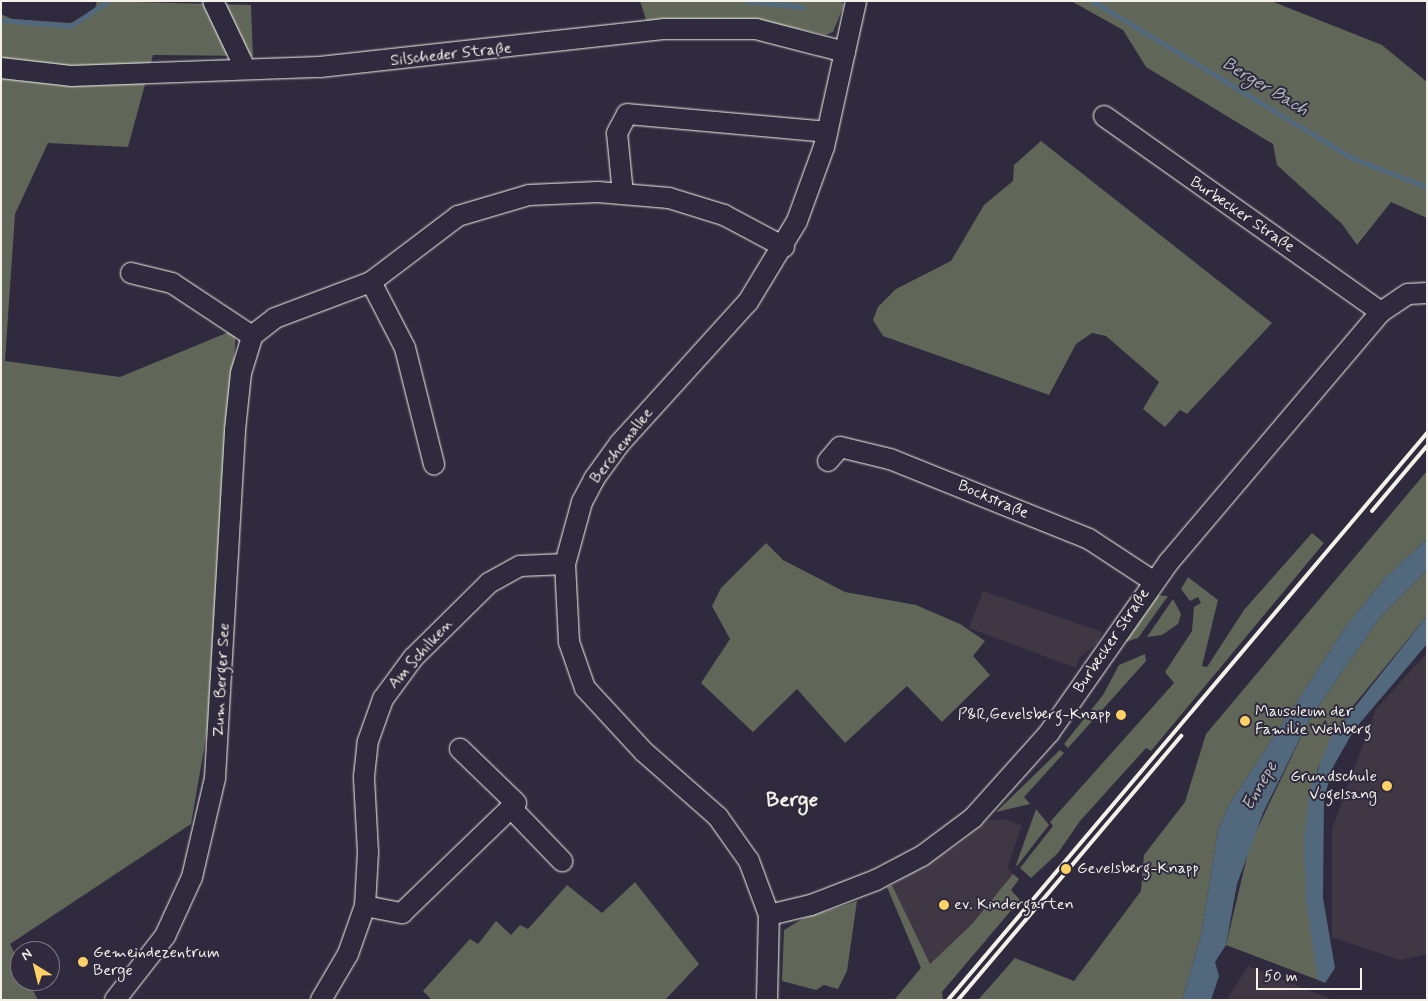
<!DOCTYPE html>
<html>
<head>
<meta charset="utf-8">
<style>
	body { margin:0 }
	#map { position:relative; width:1428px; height:1001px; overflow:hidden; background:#2f2a3d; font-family:Mynerve,sans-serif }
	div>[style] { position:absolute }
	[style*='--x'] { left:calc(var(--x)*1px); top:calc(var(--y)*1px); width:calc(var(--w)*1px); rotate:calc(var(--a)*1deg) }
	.built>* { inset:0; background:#403745 }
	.green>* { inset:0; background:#606658 }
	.water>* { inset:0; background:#52687d }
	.stream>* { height:4.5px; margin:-2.25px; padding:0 2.25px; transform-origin:2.25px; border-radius:2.25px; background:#52687d }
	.roads { filter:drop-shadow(0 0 1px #f4f1e8) drop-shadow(0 0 1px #f4f1e8) }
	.minor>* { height:20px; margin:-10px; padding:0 10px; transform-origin:10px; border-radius:10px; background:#2f2a3d }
	.rail>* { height:4px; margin:-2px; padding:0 2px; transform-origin:2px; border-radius:2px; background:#f4f1e8 }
	.dots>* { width:14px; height:14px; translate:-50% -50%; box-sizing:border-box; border:2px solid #2f2a3d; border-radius:50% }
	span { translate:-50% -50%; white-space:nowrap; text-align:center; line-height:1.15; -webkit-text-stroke:4px #2f2a3d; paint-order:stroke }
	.street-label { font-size:16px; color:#f4f1e8 }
	.poi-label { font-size:16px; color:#f4f1e8 }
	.left { translate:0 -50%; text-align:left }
	.right { translate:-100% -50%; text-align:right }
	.water-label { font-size:18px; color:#b3babd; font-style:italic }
	.district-label { font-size:21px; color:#f4f1e8; font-weight:700 }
	.frame { position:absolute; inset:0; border:2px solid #f4f1e8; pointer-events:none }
	.north { position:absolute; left:10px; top:941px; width:50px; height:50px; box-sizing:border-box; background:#2f2a3d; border:1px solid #7e7a81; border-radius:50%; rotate:324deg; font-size:14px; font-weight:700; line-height:20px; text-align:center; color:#f4f1e8 }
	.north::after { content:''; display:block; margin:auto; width:18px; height:22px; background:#ffd166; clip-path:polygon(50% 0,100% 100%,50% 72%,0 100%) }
	.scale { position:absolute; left:1256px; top:968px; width:106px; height:22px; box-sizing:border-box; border:2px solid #f4f1e8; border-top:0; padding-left:6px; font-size:15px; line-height:18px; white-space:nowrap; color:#f4f1e8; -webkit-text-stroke:4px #2f2a3d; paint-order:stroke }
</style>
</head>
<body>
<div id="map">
	<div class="built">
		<i style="clip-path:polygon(983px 591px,1102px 632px,1098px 643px,1080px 657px,1076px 668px,969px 628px)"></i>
		<i style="clip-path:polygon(1427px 653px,1427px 954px,1400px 960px,1332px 937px,1332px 829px,1376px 709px)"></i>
		<i style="clip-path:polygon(1005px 819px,1022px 825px,1007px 868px,1013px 874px,972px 924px,929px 965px,892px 885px,957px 845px,987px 820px)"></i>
		<i style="clip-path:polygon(1248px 966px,1333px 1000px,1227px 1000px)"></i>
	</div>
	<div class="green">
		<i style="clip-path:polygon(97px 1px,251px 5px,253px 56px,153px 55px,128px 147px,48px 143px,15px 214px,5px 361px,120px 377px,236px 329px,213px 697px,191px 824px,10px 944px,20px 964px,20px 981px,28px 981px,38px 1000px,1px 1000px,1px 14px,12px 19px,71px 23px,95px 9px)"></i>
		<i style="clip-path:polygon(640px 1px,841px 1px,844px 5px,833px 32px,826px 35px,755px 19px,647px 23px)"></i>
		<i style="clip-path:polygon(1071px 1px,1271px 1px,1382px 45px,1427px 82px,1427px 218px,1391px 202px,1357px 245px,1342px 224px,1277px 165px,1273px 144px,1146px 67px,1123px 30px)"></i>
		<i style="clip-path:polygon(1041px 141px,1272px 323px,1187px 414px,1180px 410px,1165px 427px,1143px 409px,1159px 382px,1106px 336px,1092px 333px,1076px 344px,1049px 395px,883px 336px,873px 320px,878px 307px,896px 289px,951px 261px,984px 205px,1013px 181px,1014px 165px)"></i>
		<i style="clip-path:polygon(1427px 471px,1427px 539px,1386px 577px,1346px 626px,1229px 805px,1218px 830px,1201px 936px,1182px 1000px,978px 1000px,1015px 958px,1074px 981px,1141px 891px,1144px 855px,1185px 802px,1206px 734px)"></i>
		<i style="clip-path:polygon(1312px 533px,1324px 543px,1151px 751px,1146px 748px,1080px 821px,1058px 853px,1031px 878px,1020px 868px,1053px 826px,1050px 822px,1174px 683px,1165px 672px,1192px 631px,1194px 607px,1201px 603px,1198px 597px,1190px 601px,1181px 589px,1188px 577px,1218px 600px,1202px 666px,1207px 667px,1244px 610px)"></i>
		<i style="clip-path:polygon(766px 543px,783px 560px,845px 592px,916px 605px,960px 624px,985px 641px,973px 656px,990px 675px,942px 722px,907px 686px,845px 743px,797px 689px,753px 732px,701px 683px,730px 639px,712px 606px,721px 588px)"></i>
		<i style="clip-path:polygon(1427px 570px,1427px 616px,1349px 711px,1317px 770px,1318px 980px,1226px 945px,1250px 844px,1309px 720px,1380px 617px)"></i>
		<i style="clip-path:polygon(1154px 595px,1168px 596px,1138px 638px,1122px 643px)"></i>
		<i style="clip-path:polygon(1173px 599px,1181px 614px,1178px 624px,1162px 635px,1147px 637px)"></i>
		<i style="clip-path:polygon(1145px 654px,1146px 661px,1068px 748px,1064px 744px,1103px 695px,1119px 665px)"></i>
		<i style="clip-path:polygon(1060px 750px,1064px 753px,1024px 797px,1030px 804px,996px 812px)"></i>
		<i style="clip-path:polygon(1036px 809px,1049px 825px,1017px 866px,1016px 865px)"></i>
		<i style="clip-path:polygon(1013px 874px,1019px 879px,1011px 890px,1020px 900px,942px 992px,943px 1000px,895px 999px,921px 968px,887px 887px,892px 885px,930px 964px,972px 924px)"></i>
		<i style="clip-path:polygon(635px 882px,699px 964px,665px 1000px,432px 1000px,423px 991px,470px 939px,478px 944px,496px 921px,511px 935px,520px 925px,528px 929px,567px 885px,602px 913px)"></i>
		<i style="clip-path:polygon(857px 901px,847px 971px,838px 989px,824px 985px,816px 990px,782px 981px,784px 930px,802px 919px)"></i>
	</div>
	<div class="water">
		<i style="clip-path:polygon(1427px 539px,1427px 570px,1380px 617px,1309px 720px,1263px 813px,1237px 884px,1226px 945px,1215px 962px,1219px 976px,1211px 1000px,1182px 1000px,1201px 936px,1218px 830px,1229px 805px,1346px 626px,1386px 577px)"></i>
		<i style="clip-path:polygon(1427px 616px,1427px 644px,1354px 730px,1333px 767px,1324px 798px,1323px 898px,1335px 968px,1325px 983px,1318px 980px,1306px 902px,1304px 838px,1310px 789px,1331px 737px)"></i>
	</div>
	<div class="stream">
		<i style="--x:747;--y:1;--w:56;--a:6.1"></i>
		<i style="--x:1093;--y:1;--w:303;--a:31.2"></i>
		<i style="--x:1352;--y:158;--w:80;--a:21.1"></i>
		<i style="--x:1;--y:20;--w:70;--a:4.9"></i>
		<i style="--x:71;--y:26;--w:45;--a:-34"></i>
	</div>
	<div class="roads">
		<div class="minor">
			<i style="--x:213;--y:1;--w:74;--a:64.5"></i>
			<i style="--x:1;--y:68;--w:70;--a:6.5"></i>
			<i style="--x:71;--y:76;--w:249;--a:-2.1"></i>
			<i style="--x:320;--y:67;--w:345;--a:-6.3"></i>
			<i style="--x:663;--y:29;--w:93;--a:0"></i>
			<i style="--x:756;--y:29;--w:92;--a:14.5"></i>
			<i style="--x:1104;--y:116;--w:339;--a:35.3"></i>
			<i style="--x:623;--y:194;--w:61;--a:-95.6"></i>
			<i style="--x:617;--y:133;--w:21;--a:-62"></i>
			<i style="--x:627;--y:114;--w:201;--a:5.1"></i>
			<i style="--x:131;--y:273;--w:42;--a:13.7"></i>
			<i style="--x:172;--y:283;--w:96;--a:33.5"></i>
			<i style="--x:371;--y:282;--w:74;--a:62.7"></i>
			<i style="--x:405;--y:348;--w:120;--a:76"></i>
			<i style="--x:828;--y:461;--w:18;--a:-49"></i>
			<i style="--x:840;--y:447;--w:51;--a:13.5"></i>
			<i style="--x:890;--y:459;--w:214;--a:21.9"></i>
			<i style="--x:1089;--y:539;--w:77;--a:33.3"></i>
			<i style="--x:511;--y:808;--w:74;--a:46.1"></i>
			<i style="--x:365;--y:906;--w:38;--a:11"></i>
			<i style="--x:402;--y:913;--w:158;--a:-44"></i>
			<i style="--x:516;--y:803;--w:78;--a:-136"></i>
			<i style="--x:769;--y:915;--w:43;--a:-13.4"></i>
			<i style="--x:811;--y:905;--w:70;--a:-21"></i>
			<i style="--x:876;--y:880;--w:52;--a:-27.6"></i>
			<i style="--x:922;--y:856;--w:64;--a:-36.7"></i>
			<i style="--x:973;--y:818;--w:114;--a:-48.2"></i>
			<i style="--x:1049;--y:733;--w:208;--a:-55"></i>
			<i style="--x:1168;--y:563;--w:329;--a:-49.7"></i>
			<i style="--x:1381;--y:312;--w:32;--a:-34"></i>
			<i style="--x:1408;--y:294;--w:19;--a:-3"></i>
			<i style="--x:115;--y:1000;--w:81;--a:-52"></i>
			<i style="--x:165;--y:936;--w:65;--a:-65.4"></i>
			<i style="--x:192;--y:877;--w:102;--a:-76.9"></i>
			<i style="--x:215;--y:778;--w:349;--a:-86.7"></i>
			<i style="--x:235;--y:430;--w:57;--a:-84"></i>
			<i style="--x:241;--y:373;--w:39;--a:-73"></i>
			<i style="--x:252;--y:336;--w:29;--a:-38"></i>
			<i style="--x:275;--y:318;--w:103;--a:-20.6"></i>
			<i style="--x:371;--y:282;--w:109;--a:-37.2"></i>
			<i style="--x:458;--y:216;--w:74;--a:-16.5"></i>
			<i style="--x:529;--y:195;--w:69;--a:-2.5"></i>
			<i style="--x:598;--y:192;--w:71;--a:4.8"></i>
			<i style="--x:669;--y:198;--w:58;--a:17.2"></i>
			<i style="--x:724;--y:215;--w:68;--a:28.1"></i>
			<i style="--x:321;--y:1000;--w:53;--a:-59.6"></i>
			<i style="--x:348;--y:954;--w:51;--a:-70.5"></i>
			<i style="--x:365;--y:906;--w:54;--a:-86.8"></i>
			<i style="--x:368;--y:852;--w:75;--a:-93.1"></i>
			<i style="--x:364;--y:777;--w:36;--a:-84"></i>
			<i style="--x:368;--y:741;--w:45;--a:-70.3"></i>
			<i style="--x:383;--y:699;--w:51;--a:-53.8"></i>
			<i style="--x:413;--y:658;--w:107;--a:-44.6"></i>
			<i style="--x:489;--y:583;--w:35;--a:-29"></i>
			<i style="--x:520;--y:566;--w:45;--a:-2.5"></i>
			<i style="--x:767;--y:1000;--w:85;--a:-88.7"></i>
			<i style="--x:769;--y:915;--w:58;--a:-110.3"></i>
			<i style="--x:749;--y:861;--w:54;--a:-125.2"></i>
			<i style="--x:718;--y:817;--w:98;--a:-138.7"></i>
			<i style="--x:644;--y:752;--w:87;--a:-132.7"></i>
			<i style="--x:585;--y:688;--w:49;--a:-109.2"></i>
			<i style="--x:569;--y:642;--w:78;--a:-92.9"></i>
			<i style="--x:565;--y:564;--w:64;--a:-74.7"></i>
			<i style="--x:582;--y:502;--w:26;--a:-62"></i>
			<i style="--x:594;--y:479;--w:44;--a:-54.2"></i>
			<i style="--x:620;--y:443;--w:190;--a:-47.8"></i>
			<i style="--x:748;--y:302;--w:95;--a:-58.8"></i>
			<i style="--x:797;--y:221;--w:79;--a:-70"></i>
			<i style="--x:824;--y:147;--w:149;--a:-77.6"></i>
		</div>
	</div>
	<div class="rail">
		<i style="--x:1372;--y:511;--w:85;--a:-49.8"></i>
		<i style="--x:948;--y:1000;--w:742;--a:-49.81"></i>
		<i style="--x:958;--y:1000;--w:346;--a:-49.8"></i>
	</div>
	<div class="dots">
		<i style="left:1121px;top:715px;background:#ffd166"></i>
		<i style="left:1245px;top:721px;background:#ffd166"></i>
		<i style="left:1387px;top:786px;background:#ffd166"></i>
		<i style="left:1066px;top:869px;background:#ffd166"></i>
		<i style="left:944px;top:905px;background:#ffd166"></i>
		<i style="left:83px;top:962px;background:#ffd166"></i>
	</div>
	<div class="street-label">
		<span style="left:451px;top:55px;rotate:-6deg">Silscheder Straße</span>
		<span style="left:1242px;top:215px;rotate:34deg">Burbecker Straße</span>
		<span style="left:622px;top:446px;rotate:-52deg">Berchemallee</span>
		<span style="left:993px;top:500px;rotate:23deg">Bockstraße</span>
		<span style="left:1112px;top:641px;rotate:-56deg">Burbecker Straße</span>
		<span style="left:421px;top:654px;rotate:-48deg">Am Schilken</span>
		<span style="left:222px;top:680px;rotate:-87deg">Zum Berger See</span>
	</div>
	<div class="poi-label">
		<span class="left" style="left:1255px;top:721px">Mausoleum der<br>Familie Wehberg</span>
		<span class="right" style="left:1111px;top:715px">P&amp;R,Gevelsberg-Knapp</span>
		<span class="right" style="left:1377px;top:786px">Grundschule<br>Vogelsang</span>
		<span class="left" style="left:1077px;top:869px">Gevelsberg-Knapp</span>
		<span class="left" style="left:954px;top:905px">ev. Kindergarten</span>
		<span class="left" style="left:93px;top:962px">Gemeindezentrum<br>Berge</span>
	</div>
	<div class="water-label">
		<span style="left:1265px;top:87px;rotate:31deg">Berger Bach</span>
		<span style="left:1260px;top:786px;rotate:-60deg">Ennepe</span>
	</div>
	<div class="district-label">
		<span style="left:792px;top:800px">Berge</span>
	</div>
	<div class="frame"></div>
	<div class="north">N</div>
	<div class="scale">50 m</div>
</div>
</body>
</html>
